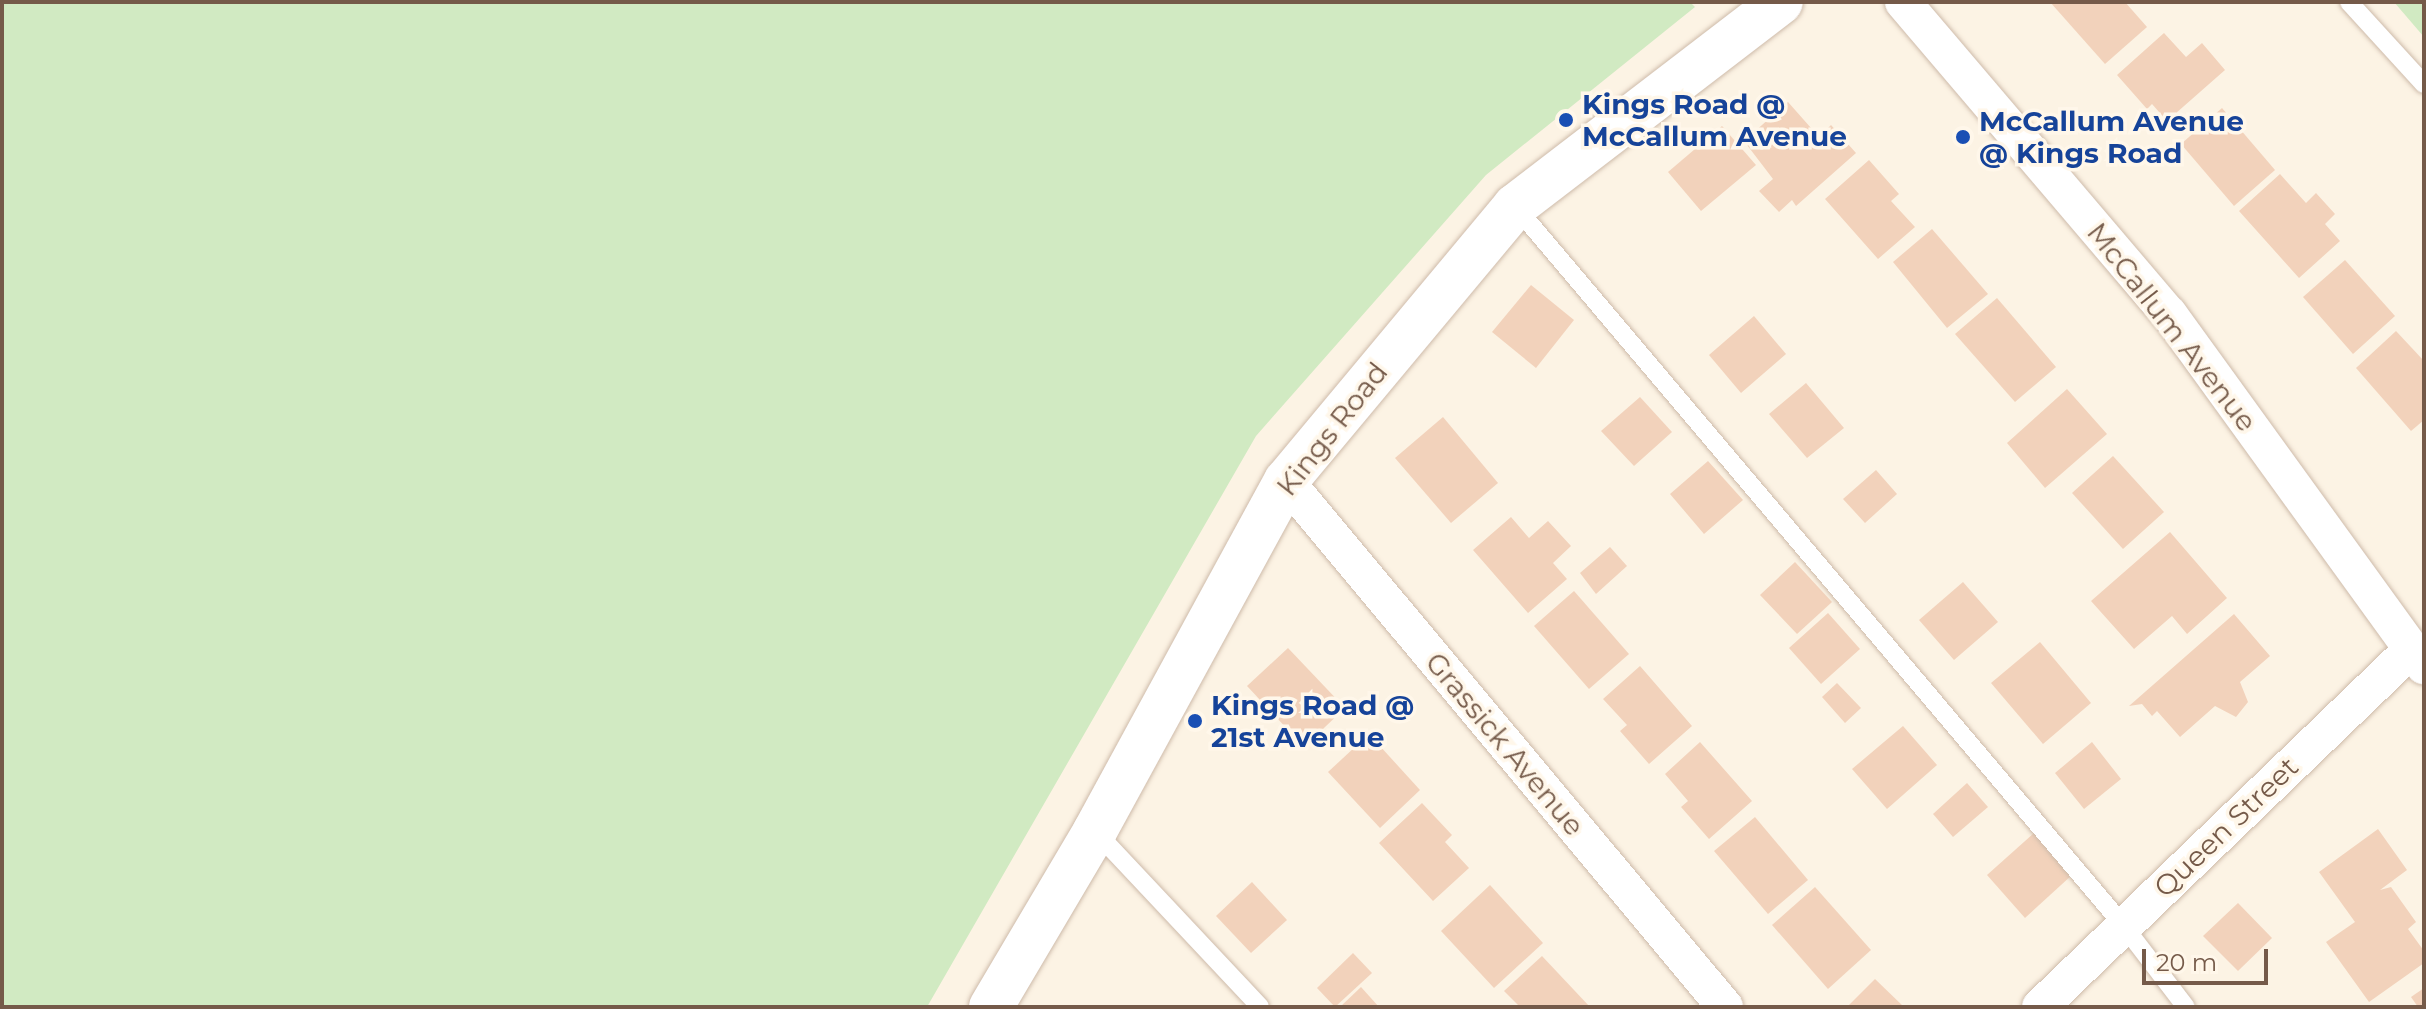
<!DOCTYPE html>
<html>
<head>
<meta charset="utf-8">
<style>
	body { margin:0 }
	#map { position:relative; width:2426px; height:1009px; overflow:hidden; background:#fcf3e4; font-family:Montserrat,sans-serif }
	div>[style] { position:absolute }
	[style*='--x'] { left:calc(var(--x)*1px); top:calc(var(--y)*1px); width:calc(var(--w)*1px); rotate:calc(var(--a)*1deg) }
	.green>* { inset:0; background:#d1eac2 }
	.building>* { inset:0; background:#f2d2bb }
	.roads { filter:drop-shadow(0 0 2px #cebbaa) drop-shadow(0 0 2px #cebbaa) }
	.service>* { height:18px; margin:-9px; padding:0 9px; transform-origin:9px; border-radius:9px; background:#fff }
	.minor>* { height:36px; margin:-18px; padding:0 18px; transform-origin:18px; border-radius:18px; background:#fff }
	.tertiary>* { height:44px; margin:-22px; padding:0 22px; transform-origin:22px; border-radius:22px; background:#fff }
	.dots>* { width:22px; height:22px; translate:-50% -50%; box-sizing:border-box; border:4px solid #fff7ea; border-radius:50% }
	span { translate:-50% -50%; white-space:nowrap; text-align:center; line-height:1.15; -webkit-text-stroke:7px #fff7ea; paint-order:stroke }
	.transit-label { font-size:28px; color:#164399; font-weight:700 }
	.left { translate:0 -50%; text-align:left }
	.street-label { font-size:28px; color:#755a49 }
	.frame { position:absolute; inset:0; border:4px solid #755a49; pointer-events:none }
	.scale { position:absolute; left:2142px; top:949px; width:126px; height:36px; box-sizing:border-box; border:4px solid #755a49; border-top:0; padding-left:10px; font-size:24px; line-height:28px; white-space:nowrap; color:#755a49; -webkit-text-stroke:6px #fff7ea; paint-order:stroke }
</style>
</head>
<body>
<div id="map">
	<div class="green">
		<i style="clip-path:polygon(2px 2px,1690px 2px,1695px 7px,1486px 175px,1256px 436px,927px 1007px,2px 1007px)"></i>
		<i style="clip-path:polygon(2394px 2px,2424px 2px,2424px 37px)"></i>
	</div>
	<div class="building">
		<i style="clip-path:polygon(2050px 2px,2125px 2px,2147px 27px,2105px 64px)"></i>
		<i style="clip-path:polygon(2164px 33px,2186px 57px,2202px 43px,2225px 70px,2167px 121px,2152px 104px,2147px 109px,2117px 75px)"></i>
		<i style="clip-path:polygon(1788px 102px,1819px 137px,1831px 125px,1856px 153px,1796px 206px,1792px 200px,1779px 212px,1759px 191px,1773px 179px,1744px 141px)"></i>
		<i style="clip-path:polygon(2222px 108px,2275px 170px,2234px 206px,2181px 144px)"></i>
		<i style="clip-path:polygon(1722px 126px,1756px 165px,1701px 211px,1668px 172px)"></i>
		<i style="clip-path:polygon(1869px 160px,1899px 194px,1891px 201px,1915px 227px,1878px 259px,1825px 199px)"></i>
		<i style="clip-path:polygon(2280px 174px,2306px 203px,2316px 193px,2335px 214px,2325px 224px,2340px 241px,2299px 278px,2239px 211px)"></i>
		<i style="clip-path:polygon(1932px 229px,1988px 294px,1947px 328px,1893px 262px)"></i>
		<i style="clip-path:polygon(2345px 260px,2395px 316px,2353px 354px,2303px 297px)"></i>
		<i style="clip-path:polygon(1531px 285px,1574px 320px,1536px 368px,1492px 332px)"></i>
		<i style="clip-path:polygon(1997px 298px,2056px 367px,2015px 402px,1955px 334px)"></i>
		<i style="clip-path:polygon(1754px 316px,1786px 354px,1741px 393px,1709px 355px)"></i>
		<i style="clip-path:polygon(2396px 331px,2424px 361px,2424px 420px,2411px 431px,2356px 368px)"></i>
		<i style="clip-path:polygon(1806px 383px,1844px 428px,1807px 458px,1769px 414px)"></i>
		<i style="clip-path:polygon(2067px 389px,2107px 434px,2045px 488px,2007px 443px)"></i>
		<i style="clip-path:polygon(1640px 397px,1672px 432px,1634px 466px,1601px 431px)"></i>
		<i style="clip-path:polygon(1443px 417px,1498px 483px,1451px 523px,1395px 458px)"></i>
		<i style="clip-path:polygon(2113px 456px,2164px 512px,2123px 549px,2072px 493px)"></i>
		<i style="clip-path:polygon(1708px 461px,1743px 500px,1704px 534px,1670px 494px)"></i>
		<i style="clip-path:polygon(1876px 470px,1897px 494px,1865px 523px,1843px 499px)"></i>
		<i style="clip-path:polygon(1511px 517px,1529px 538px,1548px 521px,1571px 546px,1553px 563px,1567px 579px,1528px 613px,1473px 550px)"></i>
		<i style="clip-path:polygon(2170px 532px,2227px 598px,2187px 634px,2172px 616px,2134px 649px,2091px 601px)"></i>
		<i style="clip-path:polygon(1610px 547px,1627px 566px,1596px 594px,1580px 573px)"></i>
		<i style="clip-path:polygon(1795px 562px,1832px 602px,1797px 634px,1760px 595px)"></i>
		<i style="clip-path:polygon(1963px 582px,1998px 622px,1954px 660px,1919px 620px)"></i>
		<i style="clip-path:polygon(1574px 591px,1629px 654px,1589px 689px,1534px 626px)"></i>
		<i style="clip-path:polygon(1828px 613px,1860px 649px,1821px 684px,1789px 648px)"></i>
		<i style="clip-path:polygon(2234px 614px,2270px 656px,2240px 682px,2248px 702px,2236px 717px,2215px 706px,2180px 737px,2157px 711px,2152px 716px,2142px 704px,2129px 706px)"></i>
		<i style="clip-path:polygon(2040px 642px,2091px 703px,2043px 744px,1991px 683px)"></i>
		<i style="clip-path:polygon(1288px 648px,1345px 708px,1304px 747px,1247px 686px)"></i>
		<i style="clip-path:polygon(1640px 666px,1692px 726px,1649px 764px,1620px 731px,1627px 725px,1603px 699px)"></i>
		<i style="clip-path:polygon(1837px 683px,1861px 708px,1845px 723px,1822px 697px)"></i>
		<i style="clip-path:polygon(1903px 726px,1937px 765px,1887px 809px,1852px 769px)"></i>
		<i style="clip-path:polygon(1369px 734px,1420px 790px,1380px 828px,1328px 772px)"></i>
		<i style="clip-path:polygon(1700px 742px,1752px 801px,1709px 839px,1681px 807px,1688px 801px,1665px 774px)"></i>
		<i style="clip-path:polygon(2092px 742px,2121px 779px,2084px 809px,2055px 773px)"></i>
		<i style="clip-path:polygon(1967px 783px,1988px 807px,1953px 837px,1933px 814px)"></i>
		<i style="clip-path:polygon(1422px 803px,1452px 835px,1445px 842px,1469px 868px,1433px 901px,1379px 843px)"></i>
		<i style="clip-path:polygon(1755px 817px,1808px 880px,1768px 914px,1714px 851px)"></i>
		<i style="clip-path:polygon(2378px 829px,2407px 870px,2380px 890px,2391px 887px,2416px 922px,2408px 929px,2424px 951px,2424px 963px,2369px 1002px,2326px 942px,2355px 922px,2319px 872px)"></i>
		<i style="clip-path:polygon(2034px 833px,2072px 875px,2025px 918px,1987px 875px)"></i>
		<i style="clip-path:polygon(1252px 882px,1287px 920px,1251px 953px,1216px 916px)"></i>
		<i style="clip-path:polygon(1490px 885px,1543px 943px,1494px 988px,1441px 931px)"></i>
		<i style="clip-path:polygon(1815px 887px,1871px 950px,1828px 989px,1772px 925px)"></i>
		<i style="clip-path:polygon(2238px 903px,2272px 938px,2238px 971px,2203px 936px)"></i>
		<i style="clip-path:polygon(1353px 953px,1372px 973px,1335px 1007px,1317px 988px)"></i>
		<i style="clip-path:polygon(1542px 956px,1590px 1007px,1520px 1007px,1504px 991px)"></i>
		<i style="clip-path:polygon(1875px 979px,1904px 1007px,1847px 1007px)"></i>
		<i style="clip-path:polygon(1361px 987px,1379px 1007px,1340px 1007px)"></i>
		<i style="clip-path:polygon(2424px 988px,2424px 1007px,2418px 1007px,2411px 997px)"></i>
	</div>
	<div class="roads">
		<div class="service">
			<i style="--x:2349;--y:2;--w:111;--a:47.6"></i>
			<i style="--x:1515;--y:206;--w:942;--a:49.78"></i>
			<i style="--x:2123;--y:925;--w:103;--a:52.5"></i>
			<i style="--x:1095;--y:831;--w:241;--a:46.8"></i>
		</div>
		<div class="minor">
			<i style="--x:1903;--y:2;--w:410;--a:49.6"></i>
			<i style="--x:2169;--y:314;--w:435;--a:54.1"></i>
			<i style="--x:1286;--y:481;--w:685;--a:50.15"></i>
			<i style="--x:2040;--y:1007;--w:516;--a:-43.9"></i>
		</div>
		<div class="tertiary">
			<i style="--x:991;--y:1007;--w:204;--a:-59.4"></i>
			<i style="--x:1095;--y:831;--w:399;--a:-61.4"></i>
			<i style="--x:1286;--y:481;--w:358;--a:-50.2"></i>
			<i style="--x:1515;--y:206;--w:335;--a:-37.5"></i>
		</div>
	</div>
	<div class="dots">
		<i style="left:1566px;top:120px;background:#1a4fb4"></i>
		<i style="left:1963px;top:137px;background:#1a4fb4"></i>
		<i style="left:1195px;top:721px;background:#1a4fb4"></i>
	</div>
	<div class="transit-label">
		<span class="left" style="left:1582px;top:120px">Kings Road @<br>McCallum Avenue</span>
		<span class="left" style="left:1979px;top:137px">McCallum Avenue<br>@ Kings Road</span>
		<span class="left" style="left:1211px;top:721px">Kings Road @<br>21st Avenue</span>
	</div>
	<div class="street-label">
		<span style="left:2172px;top:327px;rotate:52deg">McCallum Avenue</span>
		<span style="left:1332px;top:429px;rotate:-52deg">Kings Road</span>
		<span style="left:1505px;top:744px;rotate:50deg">Grassick Avenue</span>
		<span style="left:2226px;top:827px;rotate:-44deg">Queen Street</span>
	</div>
	<div class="frame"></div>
	<div class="scale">20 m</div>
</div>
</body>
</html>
